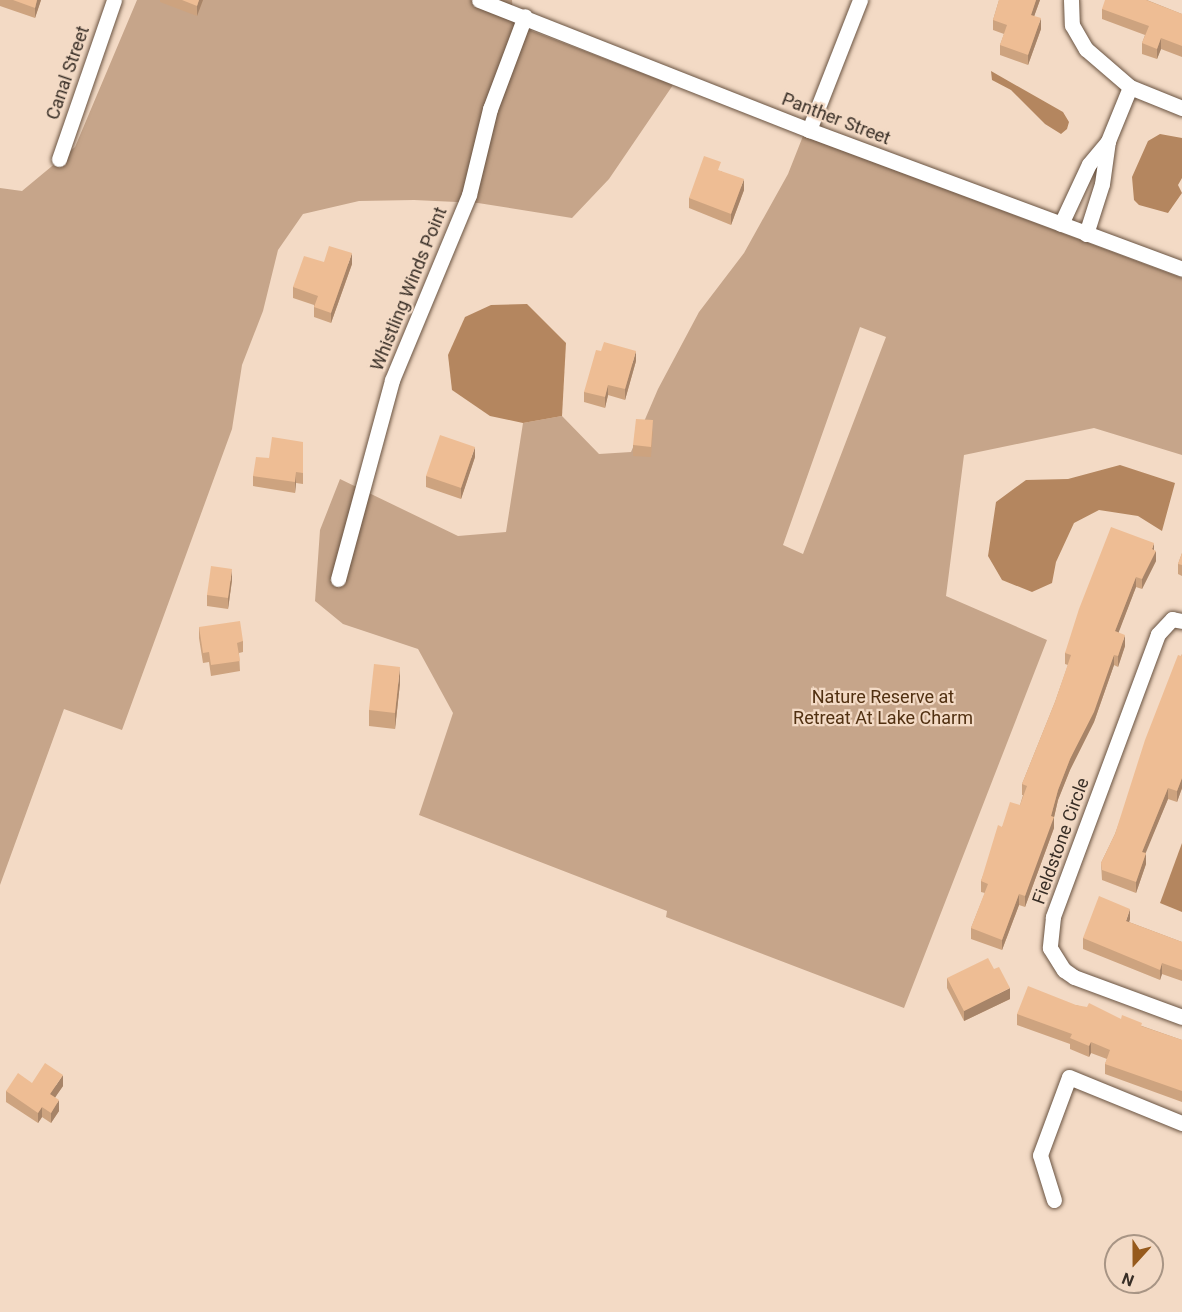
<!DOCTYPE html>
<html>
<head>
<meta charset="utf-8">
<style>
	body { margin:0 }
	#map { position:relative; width:1182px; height:1312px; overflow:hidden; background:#f3dac5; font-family:Roboto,sans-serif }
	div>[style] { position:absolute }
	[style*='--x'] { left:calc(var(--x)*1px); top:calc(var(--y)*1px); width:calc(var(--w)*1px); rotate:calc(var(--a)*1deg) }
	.green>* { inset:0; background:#c6a58a }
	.water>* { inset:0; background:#b4865f }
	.roads { filter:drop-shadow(0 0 2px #695341) drop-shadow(0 0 2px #695341) }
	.minor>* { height:15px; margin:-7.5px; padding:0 7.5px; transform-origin:7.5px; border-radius:7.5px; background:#fff }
	.wall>* { inset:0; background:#cda37f }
	.shaded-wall>* { inset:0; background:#a78468 }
	.building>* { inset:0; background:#eebd94 }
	span { translate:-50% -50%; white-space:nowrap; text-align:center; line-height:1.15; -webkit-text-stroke:4.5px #f3dac5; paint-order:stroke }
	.street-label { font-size:18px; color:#382e26 }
	.park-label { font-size:18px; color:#513011 }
	.north { position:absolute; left:1104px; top:1234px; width:60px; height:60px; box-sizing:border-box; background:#f3dac5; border:2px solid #a89585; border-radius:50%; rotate:201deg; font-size:16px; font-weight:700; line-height:24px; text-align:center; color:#382e26 }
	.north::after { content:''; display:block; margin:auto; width:21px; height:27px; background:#965a1c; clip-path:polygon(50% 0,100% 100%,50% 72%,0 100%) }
</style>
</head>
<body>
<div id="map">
	<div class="green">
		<i style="clip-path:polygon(137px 0,512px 0,514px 24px,673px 85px,609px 179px,572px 218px,478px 203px,414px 200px,359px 201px,303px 214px,278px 250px,263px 311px,242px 365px,232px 429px,122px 730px,64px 709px,0 885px,0 188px,22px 191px,75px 147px)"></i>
		<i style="clip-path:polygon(evenodd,803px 136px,1182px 278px,1182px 455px,1094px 428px,964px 455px,946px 596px,1047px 640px,904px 1008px,666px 917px,667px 911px,419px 815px,453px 713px,418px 649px,343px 624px,315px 601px,320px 530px,340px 479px,458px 536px,506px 532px,523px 423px,562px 416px,599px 454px,631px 452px,658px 389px,699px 312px,744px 253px,788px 174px,803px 136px,860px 327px,886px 337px,803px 554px,783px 545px,860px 327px)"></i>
	</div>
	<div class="water">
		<i style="clip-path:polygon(991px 71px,1063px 112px,1069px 122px,1067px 129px,1061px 134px,1045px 124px,1011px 90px,992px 80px)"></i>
		<i style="clip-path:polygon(1160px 134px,1182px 138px,1182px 178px,1178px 185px,1182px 193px,1168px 213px,1139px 205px,1134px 200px,1132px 177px,1148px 141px)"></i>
		<i style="clip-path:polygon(527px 304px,566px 343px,562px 416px,523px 423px,490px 416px,452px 390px,448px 355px,465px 317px,491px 305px)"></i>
		<i style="clip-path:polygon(1120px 465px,1175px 483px,1162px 531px,1138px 516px,1099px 510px,1074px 523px,1056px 562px,1052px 583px,1032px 592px,1002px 580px,988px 556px,996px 502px,1026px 480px,1068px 479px)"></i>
		<i style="clip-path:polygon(1182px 843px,1182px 912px,1160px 903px)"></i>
	</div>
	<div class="roads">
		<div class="minor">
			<i style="--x:479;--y:0;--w:355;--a:21.5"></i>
			<i style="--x:809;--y:130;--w:398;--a:20.4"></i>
			<i style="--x:1071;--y:0;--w:25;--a:88"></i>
			<i style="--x:1072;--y:25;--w:28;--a:60"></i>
			<i style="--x:1086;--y:49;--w:58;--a:40.8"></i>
			<i style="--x:1130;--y:87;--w:56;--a:22"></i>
			<i style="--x:809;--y:130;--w:140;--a:-68.6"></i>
			<i style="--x:59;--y:159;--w:168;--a:-70.9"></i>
			<i style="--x:1061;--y:224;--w:66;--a:-65"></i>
			<i style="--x:1089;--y:164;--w:30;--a:-50"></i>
			<i style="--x:1086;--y:234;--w:52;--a:-72.3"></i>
			<i style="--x:1102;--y:184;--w:43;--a:-82.1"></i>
			<i style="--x:1108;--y:141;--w:58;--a:-67.8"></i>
			<i style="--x:338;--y:579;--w:206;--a:-74.8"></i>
			<i style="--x:392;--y:380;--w:200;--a:-67.4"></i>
			<i style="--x:469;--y:195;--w:89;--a:-76.3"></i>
			<i style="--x:490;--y:109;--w:99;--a:-69.4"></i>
			<i style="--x:1182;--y:621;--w:10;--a:-169"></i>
			<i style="--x:1172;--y:619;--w:21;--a:133"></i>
			<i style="--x:1158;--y:634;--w:302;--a:110.4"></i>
			<i style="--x:1053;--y:917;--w:31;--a:96"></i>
			<i style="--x:1050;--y:948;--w:26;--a:58"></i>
			<i style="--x:1064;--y:970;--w:12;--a:35"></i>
			<i style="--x:1074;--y:977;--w:115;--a:20.3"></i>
			<i style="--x:1054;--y:1200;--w:47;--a:-107.3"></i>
			<i style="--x:1040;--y:1155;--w:83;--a:-69.6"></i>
			<i style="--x:1069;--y:1077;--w:122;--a:22.2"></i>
		</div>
	</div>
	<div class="wall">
		<i style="clip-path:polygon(0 0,41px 0,35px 18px,0 6px)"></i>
		<i style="clip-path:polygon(160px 0,203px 0,197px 16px,160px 2px)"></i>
		<i style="clip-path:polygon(999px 0,1040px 0,1034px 16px,1041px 29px,1028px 65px,1000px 55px,1000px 45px,1004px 34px,993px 30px,993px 20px)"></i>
		<i style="clip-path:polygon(1147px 0,1182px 14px,1182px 57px,1161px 49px,1157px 59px,1142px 54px,1142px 43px,1145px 35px,1102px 19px,1102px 9px)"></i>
		<i style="clip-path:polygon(721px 171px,744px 190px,731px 225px,689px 208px,689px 198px)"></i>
		<i style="clip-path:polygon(324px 262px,352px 264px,331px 323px,314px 317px,314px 305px,293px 298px,293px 287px)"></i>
		<i style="clip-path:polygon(636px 361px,625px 400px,608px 395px,605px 408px,584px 402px,584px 392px)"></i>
		<i style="clip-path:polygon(653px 431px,651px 457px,633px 456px,633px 445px)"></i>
		<i style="clip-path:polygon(303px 442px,303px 484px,296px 483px,295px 493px,253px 486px,253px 476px,269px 458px)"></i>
		<i style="clip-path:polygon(475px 457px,461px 499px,426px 487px,426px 476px)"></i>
		<i style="clip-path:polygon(1154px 550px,1156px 561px,1142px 589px,1136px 587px,1118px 633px,1125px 646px,1118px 667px,1114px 665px,1094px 722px,1070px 770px,1058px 800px,1054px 817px,1054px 828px,1025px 907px,1019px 905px,1002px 950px,971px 939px,971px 928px,985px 893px,981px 892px,981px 881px,1002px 827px,1020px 805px,1023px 795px,1022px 795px,1022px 784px,1055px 702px,1068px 665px,1065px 664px,1065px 653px)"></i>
		<i style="clip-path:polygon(1182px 553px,1182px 576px,1178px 574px,1178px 564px)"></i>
		<i style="clip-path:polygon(232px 580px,228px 609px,207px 606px,207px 595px)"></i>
		<i style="clip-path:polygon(199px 627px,243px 641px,243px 652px,239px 653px,240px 671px,211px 676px,209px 662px,203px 663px,199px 638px)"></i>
		<i style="clip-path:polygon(1182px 654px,1182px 788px,1177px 802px,1168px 799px,1145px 853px,1146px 864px,1136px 893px,1102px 880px,1101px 863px,1115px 834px)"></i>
		<i style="clip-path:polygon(400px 683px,395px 729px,369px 726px,369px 710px)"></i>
		<i style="clip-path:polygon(1130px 919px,1129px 922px,1182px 942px,1182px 981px,1162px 974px,1160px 980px,1083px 949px,1083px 938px)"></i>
		<i style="clip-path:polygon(947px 978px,1010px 999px,964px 1021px,947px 988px)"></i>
		<i style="clip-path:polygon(1076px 1005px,1142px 1026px,1182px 1040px,1182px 1102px,1105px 1074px,1105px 1064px,1107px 1059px,1091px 1053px,1089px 1057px,1070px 1049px,1070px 1044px,1017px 1025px,1017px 1014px)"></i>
		<i style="clip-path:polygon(32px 1083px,63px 1086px,55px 1097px,59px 1111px,51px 1123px,42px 1117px,38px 1123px,6px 1102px,6px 1091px)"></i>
	</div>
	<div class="shaded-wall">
		<i style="clip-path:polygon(37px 0,41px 0,35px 18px,35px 8px)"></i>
		<i style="clip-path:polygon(199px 0,203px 0,197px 16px,197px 6px)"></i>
		<i style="clip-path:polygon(1036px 0,1040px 0,1031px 25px,1031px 15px)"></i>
		<i style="clip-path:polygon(1041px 18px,1041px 29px,1028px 65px,1028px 55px)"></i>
		<i style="clip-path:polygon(1161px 38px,1161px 49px,1157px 59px,1157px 49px)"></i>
		<i style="clip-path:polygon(744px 179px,744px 190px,731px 225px,731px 214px)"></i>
		<i style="clip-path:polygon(352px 253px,352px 264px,331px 323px,331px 313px)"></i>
		<i style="clip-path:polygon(636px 351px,636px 361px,625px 400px,625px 389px)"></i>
		<i style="clip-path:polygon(608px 385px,608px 395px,605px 408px,605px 397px)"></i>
		<i style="clip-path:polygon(475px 447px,475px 457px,461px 499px,461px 488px)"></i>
		<i style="clip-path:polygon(296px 472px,296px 483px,295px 493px,295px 482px)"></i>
		<i style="clip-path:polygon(1154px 543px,1154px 553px,1156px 551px,1156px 561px,1142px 589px,1142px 579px)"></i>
		<i style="clip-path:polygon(232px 569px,232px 580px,228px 609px,228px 598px)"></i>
		<i style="clip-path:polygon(1136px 577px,1136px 587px,1115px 642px,1115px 631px)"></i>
		<i style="clip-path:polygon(1125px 635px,1125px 646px,1118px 667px,1118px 656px)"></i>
		<i style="clip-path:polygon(1114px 655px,1114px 665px,1094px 722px,1070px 770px,1058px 800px,1053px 822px,1054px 817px,1054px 828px,1025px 907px,1025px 896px,1051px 816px,1058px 790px,1070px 759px)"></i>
		<i style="clip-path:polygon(400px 667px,400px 683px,395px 729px,395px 713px)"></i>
		<i style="clip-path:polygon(1182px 778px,1182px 788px,1177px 802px,1177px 791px)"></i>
		<i style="clip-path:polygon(1168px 788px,1168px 799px,1142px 862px,1142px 852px)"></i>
		<i style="clip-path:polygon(1146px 853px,1146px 864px,1136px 893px,1136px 882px)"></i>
		<i style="clip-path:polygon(1019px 894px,1019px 905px,1002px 950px,1002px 940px)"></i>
		<i style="clip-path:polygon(1130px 909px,1130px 919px,1126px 932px,1126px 921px)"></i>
		<i style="clip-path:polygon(1162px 963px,1162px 974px,1160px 980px,1160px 970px)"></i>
		<i style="clip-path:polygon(1010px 988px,1010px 999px,964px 1021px,964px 1011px)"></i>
		<i style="clip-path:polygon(1091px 1042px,1091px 1053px,1089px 1057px,1089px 1046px)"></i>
		<i style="clip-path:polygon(63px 1075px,63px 1086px,50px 1105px,50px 1094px)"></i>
		<i style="clip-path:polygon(59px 1100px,59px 1111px,51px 1123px,51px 1113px)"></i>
		<i style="clip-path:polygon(42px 1107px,42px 1117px,38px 1123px,38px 1113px)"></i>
	</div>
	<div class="building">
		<i style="clip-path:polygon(13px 0,37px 0,35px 8px)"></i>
		<i style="clip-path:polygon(182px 0,199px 0,197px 6px)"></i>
		<i style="clip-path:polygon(999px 0,1036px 0,1031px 15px,1041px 18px,1028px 55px,1000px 45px,1007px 25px,993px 20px)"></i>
		<i style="clip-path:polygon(1105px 0,1146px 0,1182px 14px,1182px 46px,1161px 38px,1157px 49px,1142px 43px,1149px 26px,1102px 9px)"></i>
		<i style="clip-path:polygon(704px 156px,721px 162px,718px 170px,744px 179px,731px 214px,689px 198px)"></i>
		<i style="clip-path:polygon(329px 246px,352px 253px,331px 313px,314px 307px,318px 296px,293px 287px,304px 256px,324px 262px)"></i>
		<i style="clip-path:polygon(604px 342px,636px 351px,625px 389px,608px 385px,605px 397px,584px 392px,596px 350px,601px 351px)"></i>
		<i style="clip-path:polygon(636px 419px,653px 420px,651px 447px,633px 445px)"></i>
		<i style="clip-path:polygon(440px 435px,475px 447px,461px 488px,426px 476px)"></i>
		<i style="clip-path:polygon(272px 437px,303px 442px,303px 473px,296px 472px,295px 482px,253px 476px,256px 457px,269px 458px)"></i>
		<i style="clip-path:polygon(1111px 527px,1154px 543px,1152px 549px,1156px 551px,1142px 579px,1136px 577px,1115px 631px,1125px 635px,1118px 656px,1114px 655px,1094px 712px,1070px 759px,1058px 790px,1051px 816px,1054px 817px,1025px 896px,1019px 894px,1002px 940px,971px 928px,988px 884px,981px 881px,998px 825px,1002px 827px,1010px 802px,1020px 805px,1027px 786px,1022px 784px,1055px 702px,1071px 655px,1065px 653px,1079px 609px)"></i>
		<i style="clip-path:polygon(1182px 553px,1182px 565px,1178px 564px)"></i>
		<i style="clip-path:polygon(211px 566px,232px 569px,228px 598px,207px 595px)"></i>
		<i style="clip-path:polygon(240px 621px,243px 641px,237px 643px,240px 661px,211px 665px,209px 652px,203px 653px,199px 627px)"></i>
		<i style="clip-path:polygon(1182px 654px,1182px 778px,1177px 791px,1168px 788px,1142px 852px,1146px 853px,1136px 882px,1102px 870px,1101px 863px,1115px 834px,1145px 740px,1178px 655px,1181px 656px)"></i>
		<i style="clip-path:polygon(374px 664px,400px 667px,395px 713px,369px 710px)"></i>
		<i style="clip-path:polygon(1099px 896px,1130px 909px,1126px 921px,1182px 942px,1182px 970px,1162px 963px,1160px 970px,1083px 938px)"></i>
		<i style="clip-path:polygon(988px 958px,994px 969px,999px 967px,1010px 988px,964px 1011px,947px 978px)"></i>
		<i style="clip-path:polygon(1028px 986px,1076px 1005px,1087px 1007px,1089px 1003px,1121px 1019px,1122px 1015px,1142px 1023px,1141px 1026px,1182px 1040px,1182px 1091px,1105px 1064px,1110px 1050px,1091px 1042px,1089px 1046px,1070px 1038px,1072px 1034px,1017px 1014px)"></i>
		<i style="clip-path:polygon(45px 1063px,63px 1075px,50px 1094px,59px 1100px,51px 1113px,42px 1107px,38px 1113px,6px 1091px,18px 1073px,32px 1083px)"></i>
	</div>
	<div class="street-label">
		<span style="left:68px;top:73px;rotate:-71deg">Canal Street</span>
		<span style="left:836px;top:119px;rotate:21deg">Panther Street</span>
		<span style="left:409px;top:289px;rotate:-68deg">Whistling Winds Point</span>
		<span style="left:1061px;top:841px;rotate:-70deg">Fieldstone Circle</span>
	</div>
	<div class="park-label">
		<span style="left:883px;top:708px">Nature Reserve at<br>Retreat At Lake Charm</span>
	</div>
	<div class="north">N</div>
</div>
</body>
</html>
